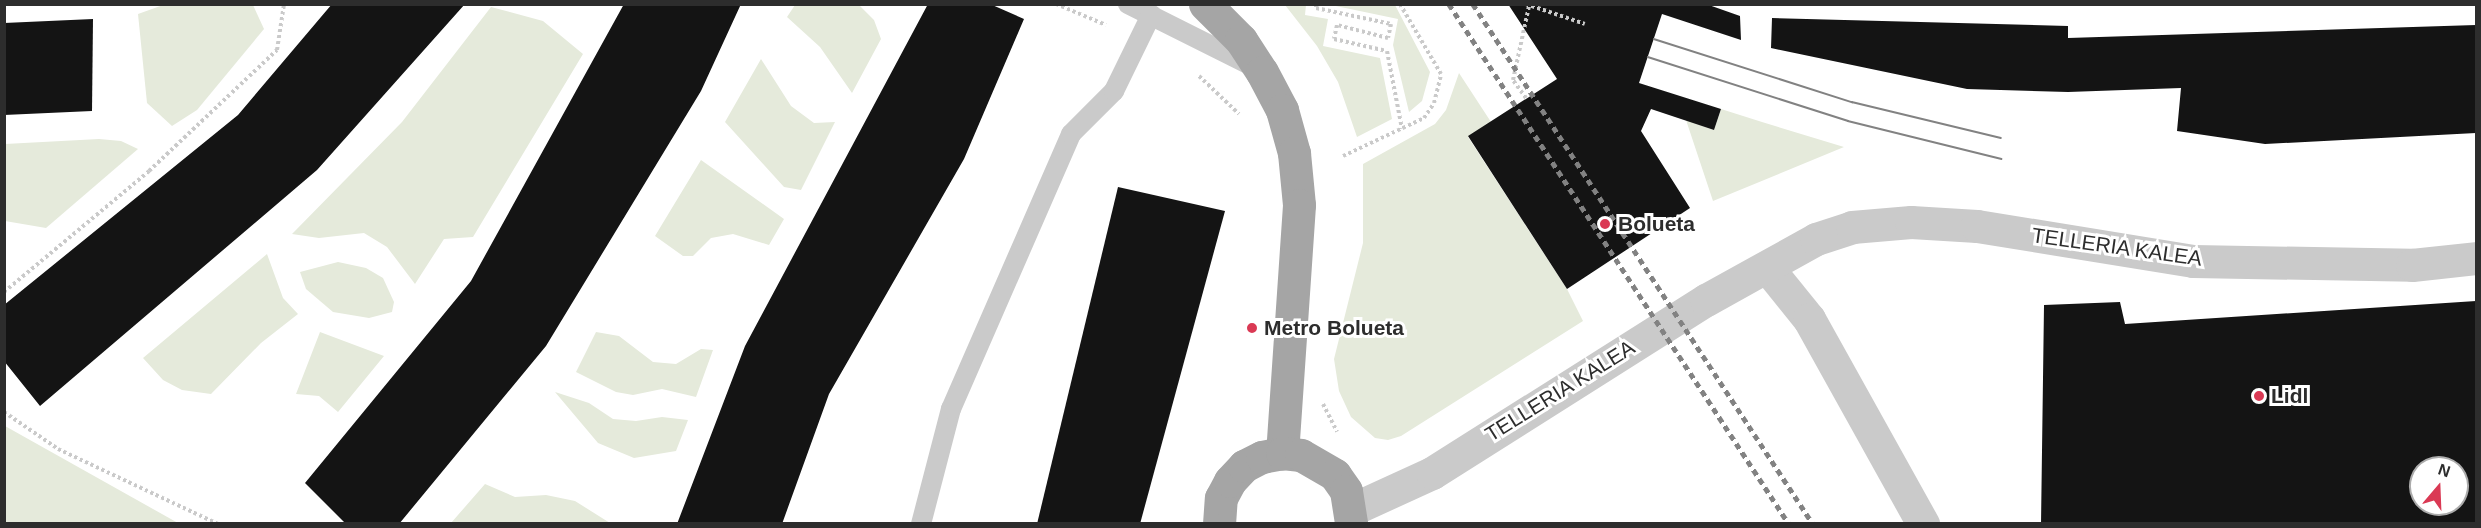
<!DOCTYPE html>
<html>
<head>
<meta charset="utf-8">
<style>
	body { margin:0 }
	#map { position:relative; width:2481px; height:528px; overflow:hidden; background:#fff; font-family:Helvetica,sans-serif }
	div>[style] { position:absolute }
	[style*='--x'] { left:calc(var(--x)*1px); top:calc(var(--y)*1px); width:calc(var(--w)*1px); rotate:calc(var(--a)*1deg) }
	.green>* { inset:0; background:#e5eadb }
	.building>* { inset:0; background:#141414 }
	.path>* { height:4px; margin-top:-2px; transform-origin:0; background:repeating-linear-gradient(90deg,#cacaca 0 3px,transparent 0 6px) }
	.lane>* { height:20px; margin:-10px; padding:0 10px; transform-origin:10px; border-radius:10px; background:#cacaca }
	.street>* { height:33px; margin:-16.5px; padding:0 16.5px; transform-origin:16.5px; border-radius:16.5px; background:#cacaca }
	.primary>* { height:33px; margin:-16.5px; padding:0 16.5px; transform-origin:16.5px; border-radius:16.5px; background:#a5a5a5 }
	.tram>* { height:1.5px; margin:-0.75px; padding:0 0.75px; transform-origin:0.75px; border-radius:0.75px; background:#828282 }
	.rail>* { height:4.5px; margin-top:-2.25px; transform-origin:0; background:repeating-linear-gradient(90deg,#828282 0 6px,transparent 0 10.5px) }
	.dots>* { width:16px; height:16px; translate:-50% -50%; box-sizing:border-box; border:3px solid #fff; border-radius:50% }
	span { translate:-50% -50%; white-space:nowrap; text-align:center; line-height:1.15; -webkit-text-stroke:6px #fff; paint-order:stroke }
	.poi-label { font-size:21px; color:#2d2d2d; font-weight:700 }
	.left { translate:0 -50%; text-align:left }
	.street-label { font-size:21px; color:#2d2d2d }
	.frame { position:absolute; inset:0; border:6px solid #2d2d2d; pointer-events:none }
	.north { position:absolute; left:2409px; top:456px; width:60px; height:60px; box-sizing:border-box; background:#fff; border:2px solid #ababab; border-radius:50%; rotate:19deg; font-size:16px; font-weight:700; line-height:24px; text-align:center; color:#2d2d2d }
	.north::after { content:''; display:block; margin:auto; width:21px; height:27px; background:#da3954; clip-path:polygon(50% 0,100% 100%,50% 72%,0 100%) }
</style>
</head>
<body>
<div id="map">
	<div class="green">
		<i style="clip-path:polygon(166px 4px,253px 5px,264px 29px,197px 110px,172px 126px,147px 103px,138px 14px)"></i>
		<i style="clip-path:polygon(852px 4px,859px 5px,874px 20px,881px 39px,852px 93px,820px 47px,787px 17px,795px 5px)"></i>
		<i style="clip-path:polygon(1285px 5px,1306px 5px,1305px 15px,1328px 19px,1323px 46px,1380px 58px,1392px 119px,1357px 137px,1338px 82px,1317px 46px)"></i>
		<i style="clip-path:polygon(1331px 5px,1395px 5px,1430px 72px,1422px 101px,1409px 112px,1393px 45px,1398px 19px)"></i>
		<i style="clip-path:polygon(491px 7px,543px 21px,583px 54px,473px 237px,444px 239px,415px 284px,387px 247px,364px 233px,319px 238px,292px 234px,402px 122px)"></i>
		<i style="clip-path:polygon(761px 59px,791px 106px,814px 123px,835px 122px,801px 190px,784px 187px,725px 122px)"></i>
		<i style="clip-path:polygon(1459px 73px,1491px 122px,1468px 137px,1567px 289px,1583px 321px,1401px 436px,1388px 440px,1375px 438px,1351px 417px,1339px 391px,1334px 359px,1363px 243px,1363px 164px,1435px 124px,1446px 110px)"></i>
		<i style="clip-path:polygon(1721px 109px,1762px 122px,1844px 147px,1713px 201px,1686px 120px,1714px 130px)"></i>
		<i style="clip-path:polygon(99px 139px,121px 141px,138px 149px,46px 228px,5px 221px,5px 144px)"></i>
		<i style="clip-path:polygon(701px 160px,784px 219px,769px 245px,733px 234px,711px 238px,693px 256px,683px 256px,655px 236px)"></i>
		<i style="clip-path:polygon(267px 254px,283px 298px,298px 314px,261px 343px,211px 394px,182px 390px,163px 380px,143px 358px)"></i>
		<i style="clip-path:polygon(338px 262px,366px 268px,383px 278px,394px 302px,392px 312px,369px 318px,333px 312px,306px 289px,300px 272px)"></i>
		<i style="clip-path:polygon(320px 332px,384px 356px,338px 412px,319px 396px,296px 394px)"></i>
		<i style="clip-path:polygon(596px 332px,619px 336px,653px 362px,676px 364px,701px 349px,713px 350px,696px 397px,662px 389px,633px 395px,616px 392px,576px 372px)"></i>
		<i style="clip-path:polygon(555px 392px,589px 403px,613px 419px,636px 421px,662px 417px,688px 420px,676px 451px,634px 458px,598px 443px)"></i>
		<i style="clip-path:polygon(5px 426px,178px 523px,5px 523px)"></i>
		<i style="clip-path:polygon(485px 484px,515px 497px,546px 495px,575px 501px,610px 523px,451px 523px)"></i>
	</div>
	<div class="building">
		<i style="clip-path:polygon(332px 4px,465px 4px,317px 170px,40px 406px,4px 361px,4px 305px,238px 115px)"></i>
		<i style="clip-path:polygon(624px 4px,741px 4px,701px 91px,546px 346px,399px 524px,346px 524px,305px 483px,471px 281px)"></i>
		<i style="clip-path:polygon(928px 4px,990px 4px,1024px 19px,964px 159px,829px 394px,782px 524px,677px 524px,745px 346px)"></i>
		<i style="clip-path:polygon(1508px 4px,1706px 4px,1740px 16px,1741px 40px,1662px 14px,1639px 83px,1721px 109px,1714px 130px,1651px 109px,1641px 131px,1690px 208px,1567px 289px,1468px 136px,1557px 79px)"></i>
		<i style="clip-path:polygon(1772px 18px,2068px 26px,2068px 38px,2476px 25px,2476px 133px,2265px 144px,2177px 131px,2181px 88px,2068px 92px,1967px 89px,1771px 48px)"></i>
		<i style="clip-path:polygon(93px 19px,92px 111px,4px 115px,4px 23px)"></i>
		<i style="clip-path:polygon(1118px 187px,1225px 211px,1140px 524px,1037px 524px)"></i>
		<i style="clip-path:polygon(evenodd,2476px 301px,2476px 524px,2041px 524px,2044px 305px,2120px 302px,2125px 324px,2476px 301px,2421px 468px,2457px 468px,2457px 504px,2421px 504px,2421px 468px)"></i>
	</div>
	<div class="path">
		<i style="--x:1056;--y:4;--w:54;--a:22.8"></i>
		<i style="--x:1316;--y:4;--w:4;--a:90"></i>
		<i style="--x:1316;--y:8;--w:77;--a:12"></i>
		<i style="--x:1391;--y:24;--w:14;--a:102"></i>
		<i style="--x:1388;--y:38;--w:53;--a:-165.7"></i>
		<i style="--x:1337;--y:25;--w:14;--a:102"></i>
		<i style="--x:1334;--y:39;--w:54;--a:12.8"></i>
		<i style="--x:1387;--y:51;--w:79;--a:79.1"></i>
		<i style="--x:1526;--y:4;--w:62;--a:18.7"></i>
		<i style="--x:1199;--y:76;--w:55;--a:43.5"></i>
		<i style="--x:1526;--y:98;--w:22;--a:-126"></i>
		<i style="--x:1513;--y:80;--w:76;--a:-77.8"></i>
		<i style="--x:1343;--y:156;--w:89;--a:-25.1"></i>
		<i style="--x:1424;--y:118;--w:18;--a:-56"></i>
		<i style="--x:1434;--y:103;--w:30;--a:-76"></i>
		<i style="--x:1441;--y:74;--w:81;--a:-120.4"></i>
		<i style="--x:4;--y:292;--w:189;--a:-39.8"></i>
		<i style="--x:149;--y:171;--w:176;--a:-43.4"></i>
		<i style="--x:277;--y:50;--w:47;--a:-81.3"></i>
		<i style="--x:1323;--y:404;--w:31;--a:63"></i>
		<i style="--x:4;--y:412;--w:65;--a:34.4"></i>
		<i style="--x:58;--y:449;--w:177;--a:25.1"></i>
	</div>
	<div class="lane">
		<i style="--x:1128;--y:4;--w:141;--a:26.6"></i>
		<i style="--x:921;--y:524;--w:119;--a:-75.4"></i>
		<i style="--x:951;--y:409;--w:300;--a:-66.4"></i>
		<i style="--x:1071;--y:134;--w:61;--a:-45"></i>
		<i style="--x:1114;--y:91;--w:85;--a:-64"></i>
	</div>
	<div class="street">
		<i style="--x:1767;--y:267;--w:67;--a:51.1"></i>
		<i style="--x:1809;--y:319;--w:235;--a:60.9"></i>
		<i style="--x:1351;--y:510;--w:89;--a:-24.6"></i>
		<i style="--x:1432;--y:473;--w:324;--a:-32.3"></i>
		<i style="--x:1706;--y:300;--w:126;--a:-29"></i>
		<i style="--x:1816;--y:239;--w:38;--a:-18"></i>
		<i style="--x:1852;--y:227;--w:59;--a:-4.8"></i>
		<i style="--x:1911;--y:222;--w:66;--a:3.5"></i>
		<i style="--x:1977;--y:226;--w:219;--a:9.2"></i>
		<i style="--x:2193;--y:261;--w:219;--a:1"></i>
		<i style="--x:2412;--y:265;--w:64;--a:-6.2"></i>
	</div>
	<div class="primary">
		<i style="--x:1205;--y:4;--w:51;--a:45"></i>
		<i style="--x:1241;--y:40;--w:38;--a:57"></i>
		<i style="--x:1262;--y:72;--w:43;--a:62.2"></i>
		<i style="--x:1282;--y:110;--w:45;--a:74.4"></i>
		<i style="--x:1294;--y:153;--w:52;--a:84.5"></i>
		<i style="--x:1299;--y:205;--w:249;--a:93.9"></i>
		<i style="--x:1219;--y:524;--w:26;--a:-86"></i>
		<i style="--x:1221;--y:498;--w:19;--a:-62"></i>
		<i style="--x:1230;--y:481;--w:21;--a:-47"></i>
		<i style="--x:1244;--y:466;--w:20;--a:-27"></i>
		<i style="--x:1262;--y:457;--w:20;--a:-11"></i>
		<i style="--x:1282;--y:453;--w:19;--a:6"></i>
		<i style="--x:1301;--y:455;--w:39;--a:30"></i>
		<i style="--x:1335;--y:475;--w:19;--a:55"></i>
		<i style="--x:1346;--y:491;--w:33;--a:81"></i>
	</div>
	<div class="tram">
		<i style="--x:1654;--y:39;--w:208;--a:17.7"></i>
		<i style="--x:1852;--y:102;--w:153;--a:13.6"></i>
		<i style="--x:1648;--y:57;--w:210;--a:17.7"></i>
		<i style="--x:1848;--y:121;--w:158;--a:13.9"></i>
	</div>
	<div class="rail">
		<i style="--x:1449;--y:4;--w:621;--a:56.82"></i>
		<i style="--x:1473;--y:4;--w:621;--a:56.82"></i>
	</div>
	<div class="dots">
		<i style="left:1605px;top:224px;background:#da3954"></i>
		<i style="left:1252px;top:328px;background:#da3954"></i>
		<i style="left:2259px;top:396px;background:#da3954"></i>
	</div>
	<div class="poi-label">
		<span class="left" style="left:1618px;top:224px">Bolueta</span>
		<span class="left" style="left:1264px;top:328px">Metro Bolueta</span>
		<span class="left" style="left:2271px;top:396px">Lidl</span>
	</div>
	<div class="street-label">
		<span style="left:2117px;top:247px;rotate:8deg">TELLERIA KALEA</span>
		<span style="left:1560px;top:391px;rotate:-32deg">TELLERIA KALEA</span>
	</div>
	<div class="frame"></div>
	<div class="north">N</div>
</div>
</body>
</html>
